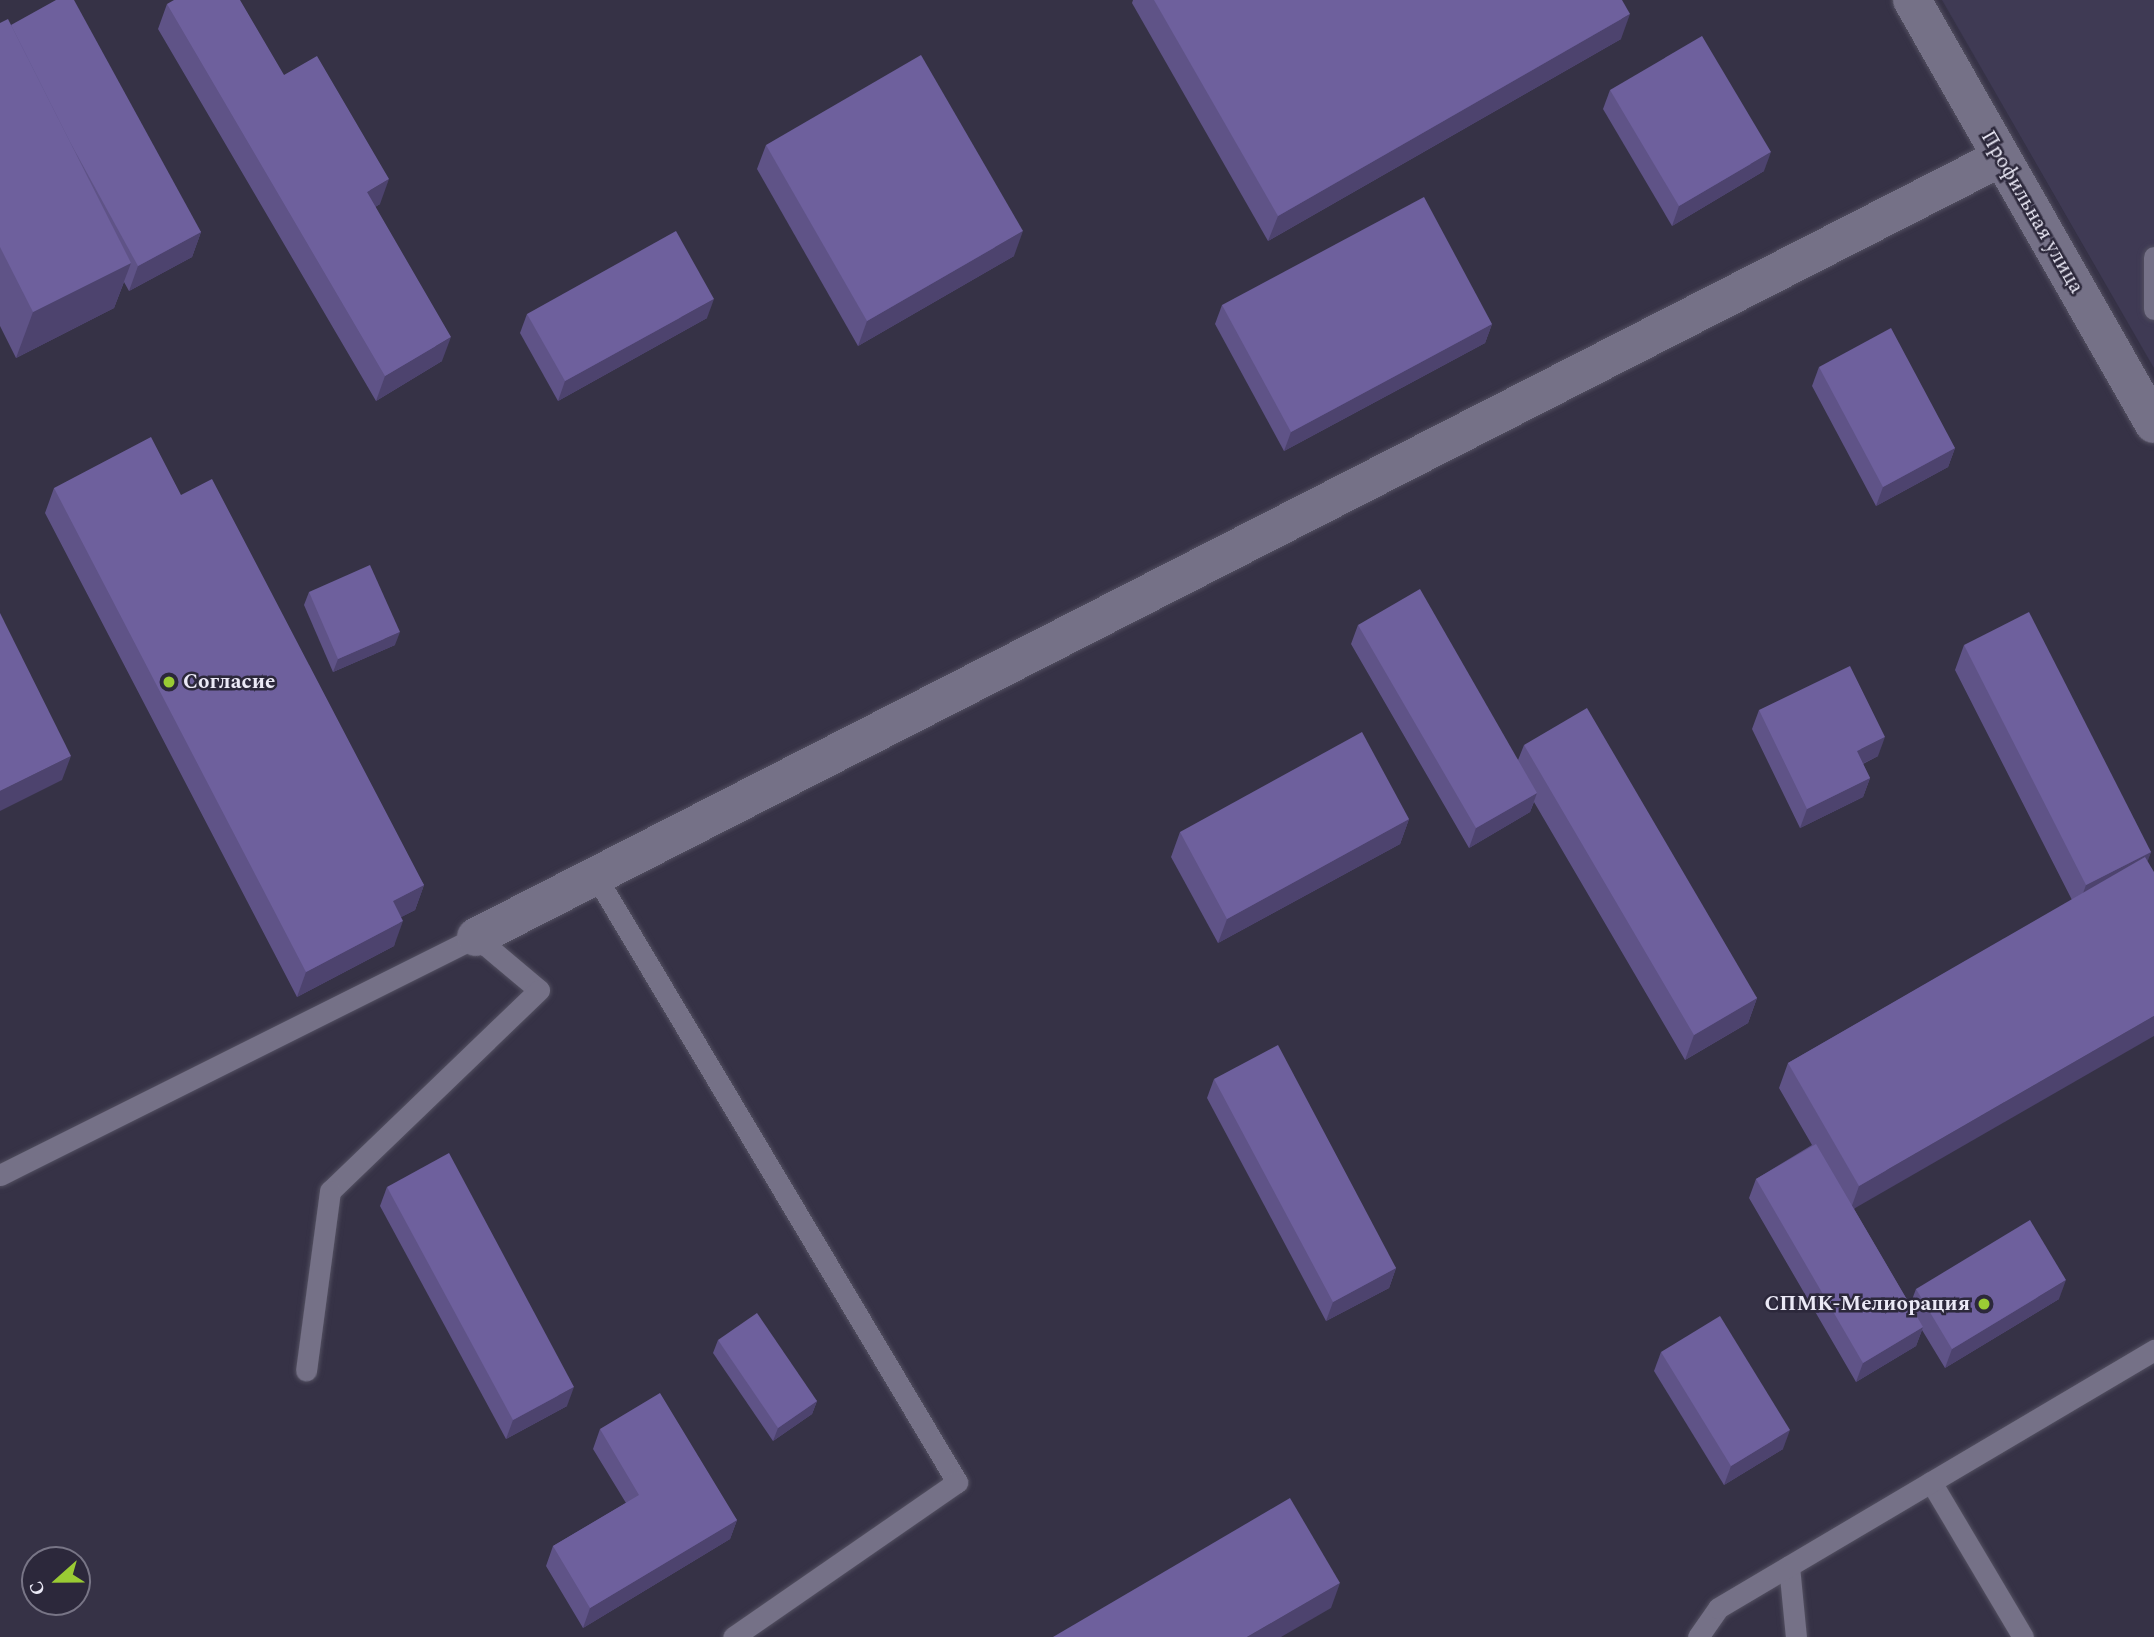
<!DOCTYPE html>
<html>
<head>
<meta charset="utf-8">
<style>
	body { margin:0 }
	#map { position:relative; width:2154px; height:1637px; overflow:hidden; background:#363246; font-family:Spectral,serif }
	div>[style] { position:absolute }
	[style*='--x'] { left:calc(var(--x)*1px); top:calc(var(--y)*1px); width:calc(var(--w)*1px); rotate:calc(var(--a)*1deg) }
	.built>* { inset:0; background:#3f3a54 }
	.roads { filter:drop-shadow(0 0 2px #535061) drop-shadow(0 0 2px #535061) }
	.service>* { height:21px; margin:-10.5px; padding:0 10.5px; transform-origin:10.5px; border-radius:10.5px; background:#757187 }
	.minor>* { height:38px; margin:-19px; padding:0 19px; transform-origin:19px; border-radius:19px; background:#757187 }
	.tertiary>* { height:38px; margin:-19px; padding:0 19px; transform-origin:19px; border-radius:19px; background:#757187 }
	.wall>* { inset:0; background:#5f5387 }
	.shaded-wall>* { inset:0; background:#4d436e }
	.building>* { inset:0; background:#6e609d }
	.dots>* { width:19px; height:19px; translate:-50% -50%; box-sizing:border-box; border:4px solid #2c283b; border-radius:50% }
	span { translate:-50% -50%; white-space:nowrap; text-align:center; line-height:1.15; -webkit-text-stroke:5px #2c283b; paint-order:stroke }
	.street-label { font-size:21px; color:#ebe9f6 }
	.poi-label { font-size:21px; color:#ebe9f6; font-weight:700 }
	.left { translate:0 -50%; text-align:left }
	.right { translate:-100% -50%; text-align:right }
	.north { position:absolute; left:21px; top:1546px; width:70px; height:70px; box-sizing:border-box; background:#2c283b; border:2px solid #787586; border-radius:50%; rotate:249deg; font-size:19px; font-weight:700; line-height:28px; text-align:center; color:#ebe9f6 }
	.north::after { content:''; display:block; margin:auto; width:24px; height:32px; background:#9acb34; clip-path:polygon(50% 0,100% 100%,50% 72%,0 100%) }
</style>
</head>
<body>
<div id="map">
	<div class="built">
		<i style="clip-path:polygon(1942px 0,2154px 0,2154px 368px)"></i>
	</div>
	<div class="roads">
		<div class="service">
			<i style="--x:2154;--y:257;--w:52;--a:90"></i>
			<i style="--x:595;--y:875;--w:707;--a:59.19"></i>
			<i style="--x:957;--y:1482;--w:272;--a:145.3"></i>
			<i style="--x:0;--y:1175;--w:532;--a:-26.57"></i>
			<i style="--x:476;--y:937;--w:82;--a:40.1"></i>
			<i style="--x:539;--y:990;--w:290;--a:136.1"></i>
			<i style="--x:330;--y:1191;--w:181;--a:97.6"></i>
			<i style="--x:1931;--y:1482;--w:180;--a:59.3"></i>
			<i style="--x:1789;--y:1566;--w:71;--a:84.4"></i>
			<i style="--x:1698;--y:1637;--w:35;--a:-55"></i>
			<i style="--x:1718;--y:1608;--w:507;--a:-30.61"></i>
		</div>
		<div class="minor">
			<i style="--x:476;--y:937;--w:1712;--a:-27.07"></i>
		</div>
		<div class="tertiary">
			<i style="--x:1912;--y:0;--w:488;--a:60.3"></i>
		</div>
	</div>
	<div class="wall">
		<i style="clip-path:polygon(1133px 0,1622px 0,1621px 39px,1268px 241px,1132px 3px)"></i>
		<i style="clip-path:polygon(167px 4px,284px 75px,380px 204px,375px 207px,442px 361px,376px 401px,158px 29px)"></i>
		<i style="clip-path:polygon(0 23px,11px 25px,201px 232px,192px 257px,129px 291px,124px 282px,114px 308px,16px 358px,0 326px)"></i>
		<i style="clip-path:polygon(1610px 90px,1764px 171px,1672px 226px,1603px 109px)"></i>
		<i style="clip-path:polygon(766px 145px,1014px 256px,858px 346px,757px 169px)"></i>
		<i style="clip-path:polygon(1222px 305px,1492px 324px,1485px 343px,1284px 451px,1215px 324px)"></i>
		<i style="clip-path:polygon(527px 314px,707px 318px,558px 401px,520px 333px)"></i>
		<i style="clip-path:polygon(1819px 367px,1955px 448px,1948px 467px,1876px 506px,1812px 386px)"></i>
		<i style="clip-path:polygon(54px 488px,181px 495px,424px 885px,415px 910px,401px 917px,394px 946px,297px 997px,45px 513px)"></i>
		<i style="clip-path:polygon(309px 592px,395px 645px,333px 672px,304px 605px)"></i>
		<i style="clip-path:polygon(1358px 625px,1518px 760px,1524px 745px,1757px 998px,1748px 1023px,1685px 1060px,1534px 802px,1530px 812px,1469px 848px,1351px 644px)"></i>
		<i style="clip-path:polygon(1964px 645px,2151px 852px,2147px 861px,1854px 1209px,1910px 1305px,1916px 1289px,2059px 1299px,1945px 1368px,1922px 1330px,1916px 1346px,1856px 1382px,1749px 1198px,1756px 1179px,1812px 1145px,1779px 1088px,1788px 1063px,2072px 900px,1955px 670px)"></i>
		<i style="clip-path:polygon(1759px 710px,1878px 756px,1863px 764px,1870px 778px,1863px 797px,1800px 828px,1752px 729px)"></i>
		<i style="clip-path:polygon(1409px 819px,1400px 844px,1218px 943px,1171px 857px,1180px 832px)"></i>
		<i style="clip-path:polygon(1214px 1079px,1396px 1268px,1389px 1288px,1326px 1321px,1207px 1098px)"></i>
		<i style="clip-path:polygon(387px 1187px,567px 1406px,506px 1439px,380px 1206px)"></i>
		<i style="clip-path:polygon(718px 1340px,817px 1401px,812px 1414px,773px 1441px,713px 1353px)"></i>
		<i style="clip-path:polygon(1661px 1352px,1783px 1449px,1724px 1485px,1654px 1371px)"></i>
		<i style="clip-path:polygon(600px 1429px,737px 1520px,730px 1539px,583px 1628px,546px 1566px,553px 1546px,626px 1503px,593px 1449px)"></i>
	</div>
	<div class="shaded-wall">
		<i style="clip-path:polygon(1630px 14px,1621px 39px,1268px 241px,1278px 216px)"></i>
		<i style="clip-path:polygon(1771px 152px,1764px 171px,1672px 226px,1679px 206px)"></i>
		<i style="clip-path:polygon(389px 179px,380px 204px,358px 217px,367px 192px)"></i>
		<i style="clip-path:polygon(1023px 231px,1014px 256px,858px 346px,867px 321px)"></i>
		<i style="clip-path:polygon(201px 232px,192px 257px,129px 291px,138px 266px)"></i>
		<i style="clip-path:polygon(131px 263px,114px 308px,16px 358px,33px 312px)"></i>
		<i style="clip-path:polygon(714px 299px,707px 318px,558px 401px,565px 381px)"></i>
		<i style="clip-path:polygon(1492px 324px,1485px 343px,1284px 451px,1291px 432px)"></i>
		<i style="clip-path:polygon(451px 337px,442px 361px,376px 401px,385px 376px)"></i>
		<i style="clip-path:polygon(1955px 448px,1948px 467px,1876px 506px,1883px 487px)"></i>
		<i style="clip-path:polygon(400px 632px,395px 645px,333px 672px,338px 659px)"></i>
		<i style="clip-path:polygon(1885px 737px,1878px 756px,1850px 770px,1857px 751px)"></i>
		<i style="clip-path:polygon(71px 756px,62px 780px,0 811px,0 791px)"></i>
		<i style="clip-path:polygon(1870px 778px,1863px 797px,1800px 828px,1807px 809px)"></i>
		<i style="clip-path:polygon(1537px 793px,1530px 812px,1469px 848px,1476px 828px)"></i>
		<i style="clip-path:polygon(1409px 819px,1400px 844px,1218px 943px,1227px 919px)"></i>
		<i style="clip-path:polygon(2151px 852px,2142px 877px,2077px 910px,2086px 885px)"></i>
		<i style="clip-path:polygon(424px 885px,415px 910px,384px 926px,393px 901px)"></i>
		<i style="clip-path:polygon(403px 921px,394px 946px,297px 997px,306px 972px)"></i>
		<i style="clip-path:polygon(1757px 998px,1748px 1023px,1685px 1060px,1694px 1035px)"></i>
		<i style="clip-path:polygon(2154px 1016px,2154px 1036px,1850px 1211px,1859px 1186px)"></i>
		<i style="clip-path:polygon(1396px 1268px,1389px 1288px,1326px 1321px,1333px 1302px)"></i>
		<i style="clip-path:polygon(2066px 1280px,2059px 1299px,1945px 1368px,1952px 1349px)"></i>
		<i style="clip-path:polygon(1923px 1327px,1916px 1346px,1856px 1382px,1863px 1363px)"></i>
		<i style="clip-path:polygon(574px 1387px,567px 1406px,506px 1439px,513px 1420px)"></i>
		<i style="clip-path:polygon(817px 1401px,812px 1414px,773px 1441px,778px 1428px)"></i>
		<i style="clip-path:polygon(1790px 1430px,1783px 1449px,1724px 1485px,1731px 1466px)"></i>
		<i style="clip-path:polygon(737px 1520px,730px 1539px,583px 1628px,590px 1608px)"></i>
		<i style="clip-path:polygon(1340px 1583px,1331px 1608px,1281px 1637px,1247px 1637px)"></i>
	</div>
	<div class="building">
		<i style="clip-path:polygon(56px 0,74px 0,201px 232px,138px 266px,70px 142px,11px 25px)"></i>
		<i style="clip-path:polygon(174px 0,240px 0,284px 75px,317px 56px,389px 179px,367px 192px,451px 337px,385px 376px,167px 4px)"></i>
		<i style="clip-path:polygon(1154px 0,1622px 0,1630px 14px,1278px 216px)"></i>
		<i style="clip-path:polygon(8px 19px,131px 263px,33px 312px,0 247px,0 23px)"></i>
		<i style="clip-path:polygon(1702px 36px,1771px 152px,1679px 206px,1610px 90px)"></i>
		<i style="clip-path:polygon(921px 55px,1023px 231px,867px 321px,766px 145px)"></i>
		<i style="clip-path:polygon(1424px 197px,1492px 324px,1291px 432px,1222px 305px)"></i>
		<i style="clip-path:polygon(676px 231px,714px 299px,565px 381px,527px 314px)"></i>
		<i style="clip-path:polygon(1891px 328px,1955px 448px,1883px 487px,1819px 367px)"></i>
		<i style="clip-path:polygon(151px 437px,181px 495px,212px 479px,424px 885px,393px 901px,403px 921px,306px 972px,54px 488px)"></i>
		<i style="clip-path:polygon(370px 565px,400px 632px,338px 659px,309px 592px)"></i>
		<i style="clip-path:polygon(1420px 589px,1537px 793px,1476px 828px,1358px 625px)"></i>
		<i style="clip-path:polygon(2029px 612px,2151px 852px,2086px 885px,1964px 645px)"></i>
		<i style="clip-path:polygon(0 613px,71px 756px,0 791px)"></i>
		<i style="clip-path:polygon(1850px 666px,1885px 737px,1857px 751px,1870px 778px,1807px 809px,1759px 710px)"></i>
		<i style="clip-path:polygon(1587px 708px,1757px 998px,1694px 1035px,1524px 745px)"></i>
		<i style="clip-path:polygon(1362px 732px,1409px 819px,1227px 919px,1180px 832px)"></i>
		<i style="clip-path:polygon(2145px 857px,2154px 872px,2154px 1016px,1859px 1186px,1788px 1063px)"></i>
		<i style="clip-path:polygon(1278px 1045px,1396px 1268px,1333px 1302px,1214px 1079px)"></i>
		<i style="clip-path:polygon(1816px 1144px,1923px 1327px,1863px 1363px,1756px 1179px)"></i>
		<i style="clip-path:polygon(449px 1153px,574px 1387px,513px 1420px,387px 1187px)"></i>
		<i style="clip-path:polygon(2030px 1220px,2066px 1280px,1952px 1349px,1916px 1289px)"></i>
		<i style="clip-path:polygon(757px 1313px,817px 1401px,778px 1428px,718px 1340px)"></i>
		<i style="clip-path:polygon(1720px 1316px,1790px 1430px,1731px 1466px,1661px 1352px)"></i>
		<i style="clip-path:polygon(660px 1393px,737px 1520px,590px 1608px,553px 1546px,639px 1495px,600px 1429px)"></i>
		<i style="clip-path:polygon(1290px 1498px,1340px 1583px,1247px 1637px,1053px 1637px)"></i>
	</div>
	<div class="dots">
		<i style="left:169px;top:682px;background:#9acb34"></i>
		<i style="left:1984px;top:1304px;background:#9acb34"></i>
	</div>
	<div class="street-label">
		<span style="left:2032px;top:212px;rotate:60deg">Профильная улица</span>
	</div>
	<div class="poi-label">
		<span class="left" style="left:183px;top:682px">Согласие</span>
		<span class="right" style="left:1970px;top:1304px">СПМК-Мелиорация</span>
	</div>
	<div class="north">С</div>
</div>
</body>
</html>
